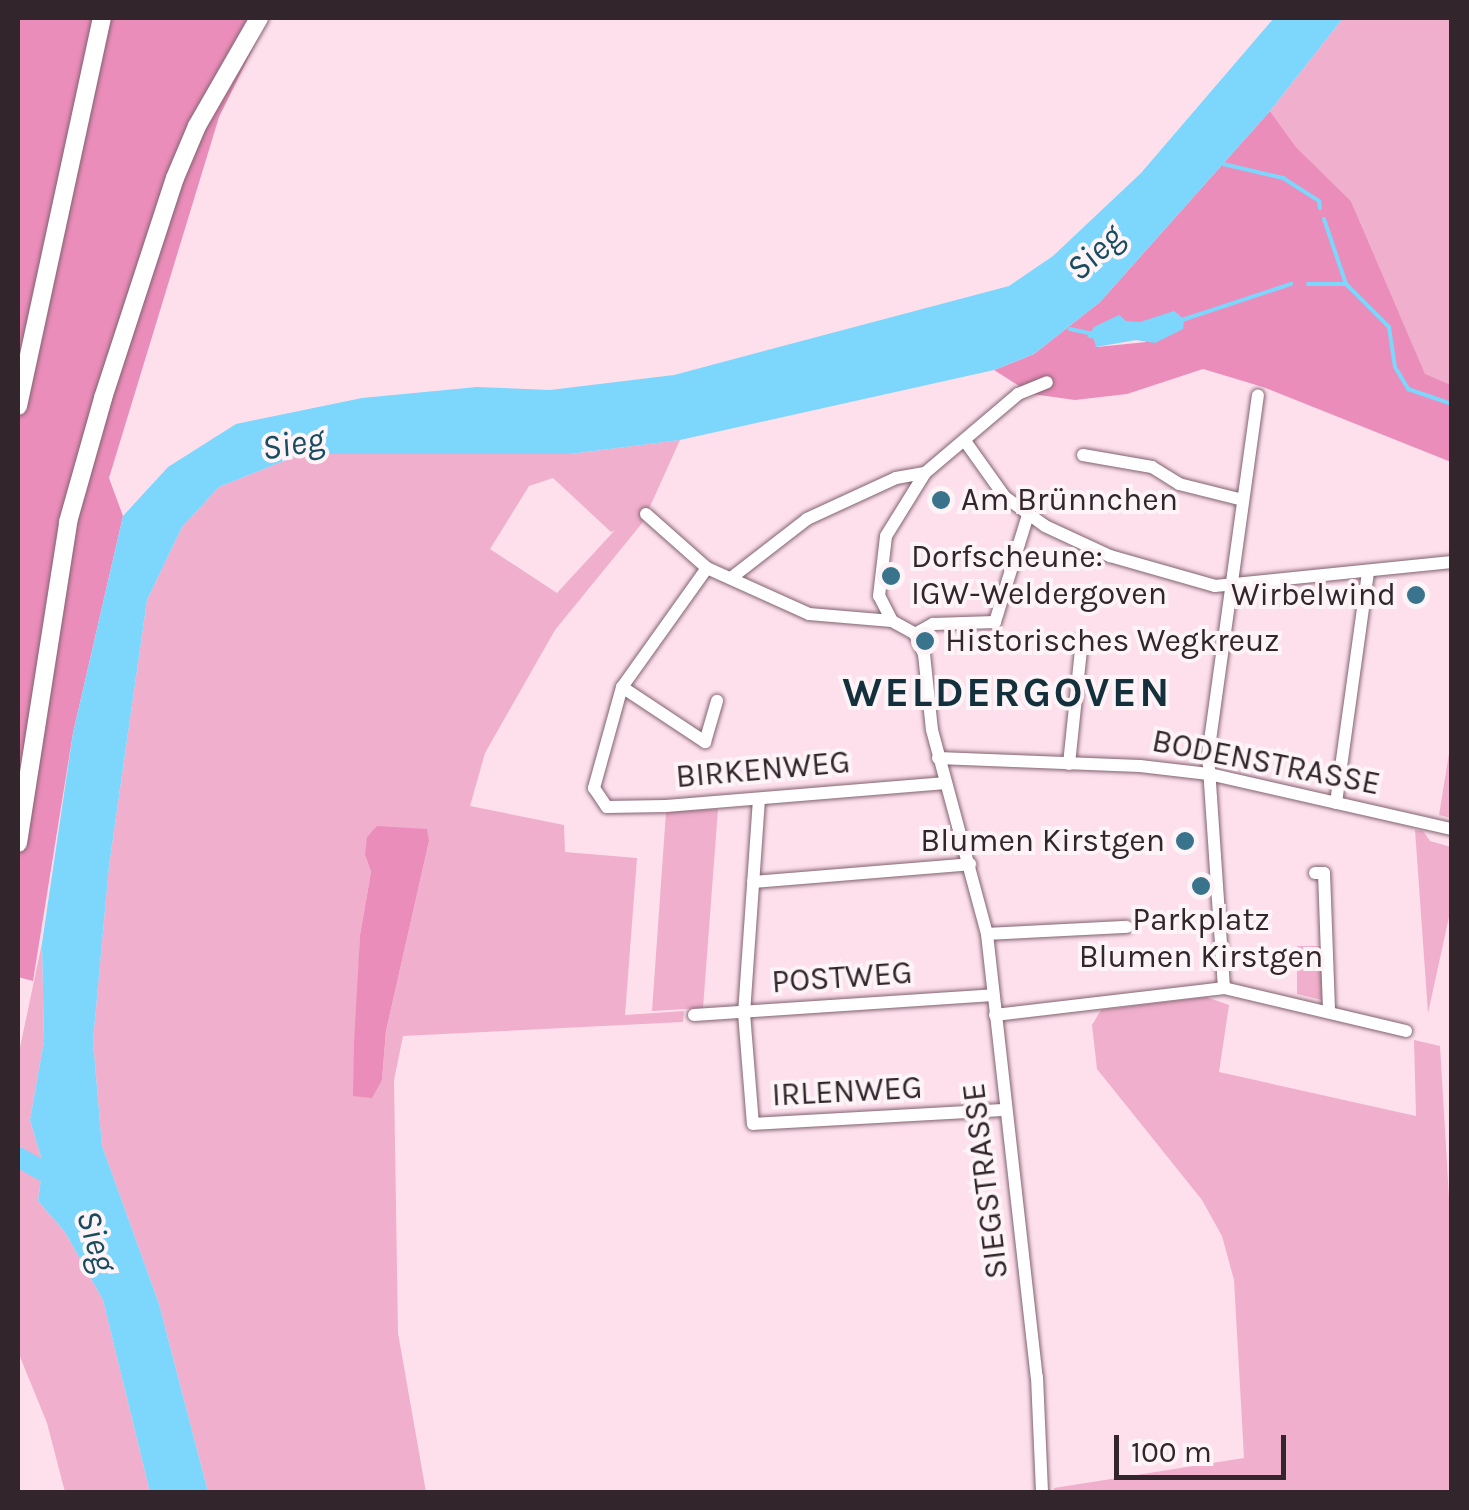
<!DOCTYPE html>
<html>
<head>
<meta charset="utf-8">
<style>
	body { margin:0 }
	#map { position:relative; width:1469px; height:1510px; overflow:hidden; background:#fee0ed; font-family:Karla,sans-serif }
	div>[style] { position:absolute }
	[style*='--x'] { left:calc(var(--x)*1px); top:calc(var(--y)*1px); width:calc(var(--w)*1px); rotate:calc(var(--a)*1deg) }
	.green>* { inset:0; background:#f0afcc }
	.forest>* { inset:0; background:#eb8dba }
	.water>* { inset:0; background:#7dd6fc }
	.stream>* { height:4px; margin:-2px; padding:0 2px; transform-origin:2px; border-radius:2px; background:#7dd6fc }
	.river>* { height:20px; margin:-10px; padding:0 10px; transform-origin:10px; border-radius:10px; background:#7dd6fc }
	.roads { filter:drop-shadow(0 0 2px #826270) drop-shadow(0 0 2px #826270) }
	.street>* { height:12px; margin:-6px; padding:0 6px; transform-origin:6px; border-radius:6px; background:#fff }
	.secondary>* { height:18px; margin:-9px; padding:0 9px; transform-origin:9px; border-radius:9px; background:#fff }
	.dots>* { width:28px; height:28px; translate:-50% -50%; box-sizing:border-box; border:5px solid #fcf4f7; border-radius:50% }
	span { translate:-50% -50%; white-space:nowrap; text-align:center; line-height:1.15; -webkit-text-stroke:8px #fcf4f7; paint-order:stroke }
	.poi-label { font-size:32px; color:#32252b }
	.left { translate:0 -50%; text-align:left }
	.right { translate:-100% -50%; text-align:right }
	.street-label { font-size:32px; color:#32252b }
	.water-label { font-size:35px; color:#1a4c60; font-style:italic }
	.district-label { font-size:42px; color:#14303c; font-weight:700; letter-spacing:2.5px }
	.frame { position:absolute; inset:0; border:20px solid #32252b; pointer-events:none }
	.scale { position:absolute; left:1114px; top:1435px; width:172px; height:45px; box-sizing:border-box; border:5px solid #32252b; border-top:0; padding-left:12px; font-size:30px; line-height:35px; white-space:nowrap; color:#32252b; -webkit-text-stroke:8px #fcf4f7; paint-order:stroke }
</style>
</head>
<body>
<div id="map">
	<div class="green">
		<i style="clip-path:polygon(1343px 18px,1451px 18px,1451px 385px,1425px 375px,1351px 201px,1296px 147px,1270px 111px)"></i>
		<i style="clip-path:polygon(evenodd,680px 440px,643px 522px,555px 630px,485px 753px,470px 806px,564px 825px,565px 852px,637px 858px,625px 1015px,684px 1011px,683px 1022px,403px 1036px,394px 1080px,398px 1333px,426px 1492px,208px 1492px,159px 1304px,102px 1146px,93px 1041px,109px 866px,147px 600px,182px 527px,219px 487px,301px 454px,570px 454px,680px 440px,553px 478px,611px 532px,615px 530px,557px 593px,490px 549px,529px 486px,553px 478px,680px 440px,429px 841px,386px 1031px,382px 1080px,354px 1096px,360px 935px,371px 872px,365px 855px,429px 841px)"></i>
		<i style="clip-path:polygon(1451px 741px,1451px 818px,1439px 815px)"></i>
		<i style="clip-path:polygon(718px 809px,703px 1008px,652px 1011px,666px 812px)"></i>
		<i style="clip-path:polygon(1415px 830px,1423px 831px,1430px 841px,1451px 847px,1451px 908px,1428px 1013px)"></i>
		<i style="clip-path:polygon(42px 943px,44px 1041px,30px 1120px,43px 1164px,38px 1201px,65px 1232px,103px 1300px,150px 1492px,65px 1492px,47px 1423px,18px 1352px,18px 1057px)"></i>
		<i style="clip-path:polygon(1297px 946px,1321px 946px,1322px 1000px,1297px 994px)"></i>
		<i style="clip-path:polygon(1206px 997px,1229px 1005px,1219px 1072px,1416px 1116px,1414px 1040px,1440px 1046px,1452px 1248px,1451px 1492px,1054px 1492px,1054px 1488px,1244px 1458px,1234px 1280px,1222px 1236px,1202px 1200px,1097px 1069px,1092px 1025px,1101px 1010px)"></i>
	</div>
	<div class="forest">
		<i style="clip-path:polygon(18px 18px,268px 18px,219px 117px,109px 478px,123px 516px,73px 733px,33px 981px,18px 977px)"></i>
		<i style="clip-path:polygon(evenodd,1270px 111px,1296px 147px,1351px 201px,1425px 374px,1451px 385px,1451px 462px,1263px 387px,1203px 369px,1127px 394px,1075px 400px,1032px 394px,994px 370px,1034px 354px,1100px 302px,1270px 111px,1126px 322px,1140px 322px,1146px 342px,1097px 347px,1094px 339px,1126px 322px)"></i>
		<i style="clip-path:polygon(377px 826px,427px 829px,429px 841px,386px 1031px,382px 1080px,372px 1098px,353px 1096px,354px 1043px,360px 935px,371px 872px,365px 855px,367px 837px)"></i>
	</div>
	<div class="water">
		<i style="clip-path:polygon(1274px 18px,1343px 18px,1270px 111px,1100px 302px,1034px 354px,994px 370px,680px 440px,570px 454px,301px 454px,219px 487px,182px 527px,147px 600px,109px 866px,93px 1041px,102px 1146px,159px 1304px,208px 1492px,150px 1492px,103px 1300px,65px 1232px,38px 1201px,43px 1164px,30px 1120px,44px 1041px,42px 943px,73px 733px,123px 516px,168px 467px,236px 424px,362px 398px,477px 387px,550px 390px,674px 375px,1009px 286px,1053px 256px,1141px 173px)"></i>
		<i style="clip-path:polygon(1174px 311px,1184px 319px,1183px 329px,1155px 343px,1136px 340px,1096px 347px,1094px 339px,1087px 337px,1094px 327px,1119px 315px,1126px 321px,1140px 322px)"></i>
	</div>
	<div class="stream">
		<i style="--x:1219;--y:163;--w:66;--a:13.2"></i>
		<i style="--x:1283;--y:178;--w:43;--a:32.6"></i>
		<i style="--x:1319;--y:201;--w:7;--a:82"></i>
		<i style="--x:1324;--y:219;--w:69;--a:71.3"></i>
		<i style="--x:1308;--y:284;--w:38;--a:0"></i>
		<i style="--x:1346;--y:284;--w:61;--a:45"></i>
		<i style="--x:1389;--y:327;--w:40;--a:81.5"></i>
		<i style="--x:1395;--y:367;--w:26;--a:59"></i>
		<i style="--x:1408;--y:389;--w:46;--a:18.8"></i>
		<i style="--x:1182;--y:320;--w:115;--a:-18.3"></i>
		<i style="--x:1070;--y:329;--w:25;--a:12"></i>
	</div>
	<div class="river">
		<i style="--x:18;--y:1157;--w:53;--a:29.5"></i>
	</div>
	<div class="roads">
		<div class="street">
			<i style="--x:965;--y:441;--w:69;--a:54.5"></i>
			<i style="--x:1005;--y:497;--w:49;--a:35.9"></i>
			<i style="--x:1045;--y:526;--w:72;--a:24.8"></i>
			<i style="--x:1110;--y:556;--w:109;--a:15.9"></i>
			<i style="--x:1215;--y:586;--w:238;--a:-5.8"></i>
			<i style="--x:1083;--y:455;--w:70;--a:9.9"></i>
			<i style="--x:1152;--y:467;--w:32;--a:32"></i>
			<i style="--x:1179;--y:484;--w:66;--a:14"></i>
			<i style="--x:646;--y:514;--w:81;--a:41.5"></i>
			<i style="--x:707;--y:568;--w:112;--a:24.3"></i>
			<i style="--x:809;--y:614;--w:83;--a:4.8"></i>
			<i style="--x:892;--y:621;--w:26;--a:29"></i>
			<i style="--x:915;--y:634;--w:22;--a:66"></i>
			<i style="--x:924;--y:654;--w:76;--a:84"></i>
			<i style="--x:932;--y:730;--w:211;--a:74.9"></i>
			<i style="--x:987;--y:934;--w:446;--a:83.6"></i>
			<i style="--x:1037;--y:1377;--w:115;--a:87.5"></i>
			<i style="--x:707;--y:568;--w:146;--a:125.5"></i>
			<i style="--x:622;--y:687;--w:105;--a:105.5"></i>
			<i style="--x:594;--y:788;--w:23;--a:56"></i>
			<i style="--x:607;--y:807;--w:59;--a:-1"></i>
			<i style="--x:666;--y:806;--w:281;--a:-4.7"></i>
			<i style="--x:731;--y:578;--w:96;--a:-37.8"></i>
			<i style="--x:807;--y:519;--w:98;--a:-24.7"></i>
			<i style="--x:896;--y:478;--w:29;--a:-10"></i>
			<i style="--x:892;--y:621;--w:28;--a:-117"></i>
			<i style="--x:879;--y:596;--w:60;--a:-83.3"></i>
			<i style="--x:886;--y:536;--w:74;--a:-58.2"></i>
			<i style="--x:925;--y:473;--w:122;--a:-40.3"></i>
			<i style="--x:1018;--y:394;--w:31;--a:-22"></i>
			<i style="--x:915;--y:634;--w:21;--a:-29"></i>
			<i style="--x:933;--y:624;--w:62;--a:-1.8"></i>
			<i style="--x:995;--y:622;--w:112;--a:-72.9"></i>
			<i style="--x:622;--y:687;--w:100;--a:33.5"></i>
			<i style="--x:705;--y:742;--w:43;--a:-73.7"></i>
			<i style="--x:938;--y:758;--w:202;--a:2.3"></i>
			<i style="--x:1140;--y:766;--w:69;--a:6.6"></i>
			<i style="--x:1209;--y:774;--w:249;--a:12.8"></i>
			<i style="--x:1069;--y:764;--w:125;--a:-84"></i>
			<i style="--x:759;--y:799;--w:215;--a:94"></i>
			<i style="--x:744;--y:1013;--w:111;--a:85.4"></i>
			<i style="--x:753;--y:1124;--w:253;--a:-3.2"></i>
			<i style="--x:1336;--y:803;--w:234;--a:-82.1"></i>
			<i style="--x:1315;--y:873;--w:9;--a:0"></i>
			<i style="--x:1324;--y:873;--w:137;--a:87.9"></i>
			<i style="--x:753;--y:882;--w:218;--a:-4.7"></i>
			<i style="--x:987;--y:934;--w:140;--a:-2.9"></i>
			<i style="--x:1224;--y:988;--w:234;--a:-93.9"></i>
			<i style="--x:1208;--y:755;--w:363;--a:-82.1"></i>
			<i style="--x:694;--y:1015;--w:300;--a:-3.8"></i>
			<i style="--x:995;--y:1015;--w:231;--a:-6.7"></i>
			<i style="--x:1224;--y:988;--w:187;--a:13.3"></i>
		</div>
		<div class="secondary">
			<i style="--x:18;--y:406;--w:397;--a:-77.8"></i>
			<i style="--x:18;--y:843;--w:325;--a:-81.1"></i>
			<i style="--x:68;--y:522;--w:129;--a:-74.2"></i>
			<i style="--x:103;--y:398;--w:231;--a:-71.9"></i>
			<i style="--x:175;--y:178;--w:56;--a:-67.1"></i>
			<i style="--x:197;--y:126;--w:125;--a:-60.1"></i>
		</div>
	</div>
	<div class="dots">
		<i style="left:941px;top:500px;background:#39738c"></i>
		<i style="left:891px;top:576px;background:#39738c"></i>
		<i style="left:1416px;top:595px;background:#39738c"></i>
		<i style="left:925px;top:641px;background:#39738c"></i>
		<i style="left:1185px;top:841px;background:#39738c"></i>
		<i style="left:1201px;top:886px;background:#39738c"></i>
	</div>
	<div class="poi-label">
		<span class="left" style="left:961px;top:500px">Am Brünnchen</span>
		<span class="left" style="left:911px;top:576px">Dorfscheune:<br>IGW-Weldergoven</span>
		<span class="right" style="left:1396px;top:595px">Wirbelwind</span>
		<span class="left" style="left:945px;top:641px">Historisches Wegkreuz</span>
		<span class="right" style="left:1165px;top:841px">Blumen Kirstgen</span>
		<span style="left:1201px;top:939px">Parkplatz<br>Blumen Kirstgen</span>
	</div>
	<div class="street-label">
		<span style="left:1266px;top:763px;rotate:11deg">BODENSTRASSE</span>
		<span style="left:763px;top:770px;rotate:-5deg">BIRKENWEG</span>
		<span style="left:842px;top:978px;rotate:-4deg">POSTWEG</span>
		<span style="left:847px;top:1092px;rotate:-3deg">IRLENWEG</span>
		<span style="left:986px;top:1181px;rotate:-97deg">SIEGSTRASSE</span>
	</div>
	<div class="water-label">
		<span style="left:1095px;top:253px;rotate:-43deg">Sieg</span>
		<span style="left:293px;top:444px;rotate:-9deg">Sieg</span>
		<span style="left:96px;top:1241px;rotate:73deg">Sieg</span>
	</div>
	<div class="district-label">
		<span style="left:1007px;top:692px">WELDERGOVEN</span>
	</div>
	<div class="frame"></div>
	<div class="scale">100 m</div>
</div>
</body>
</html>
